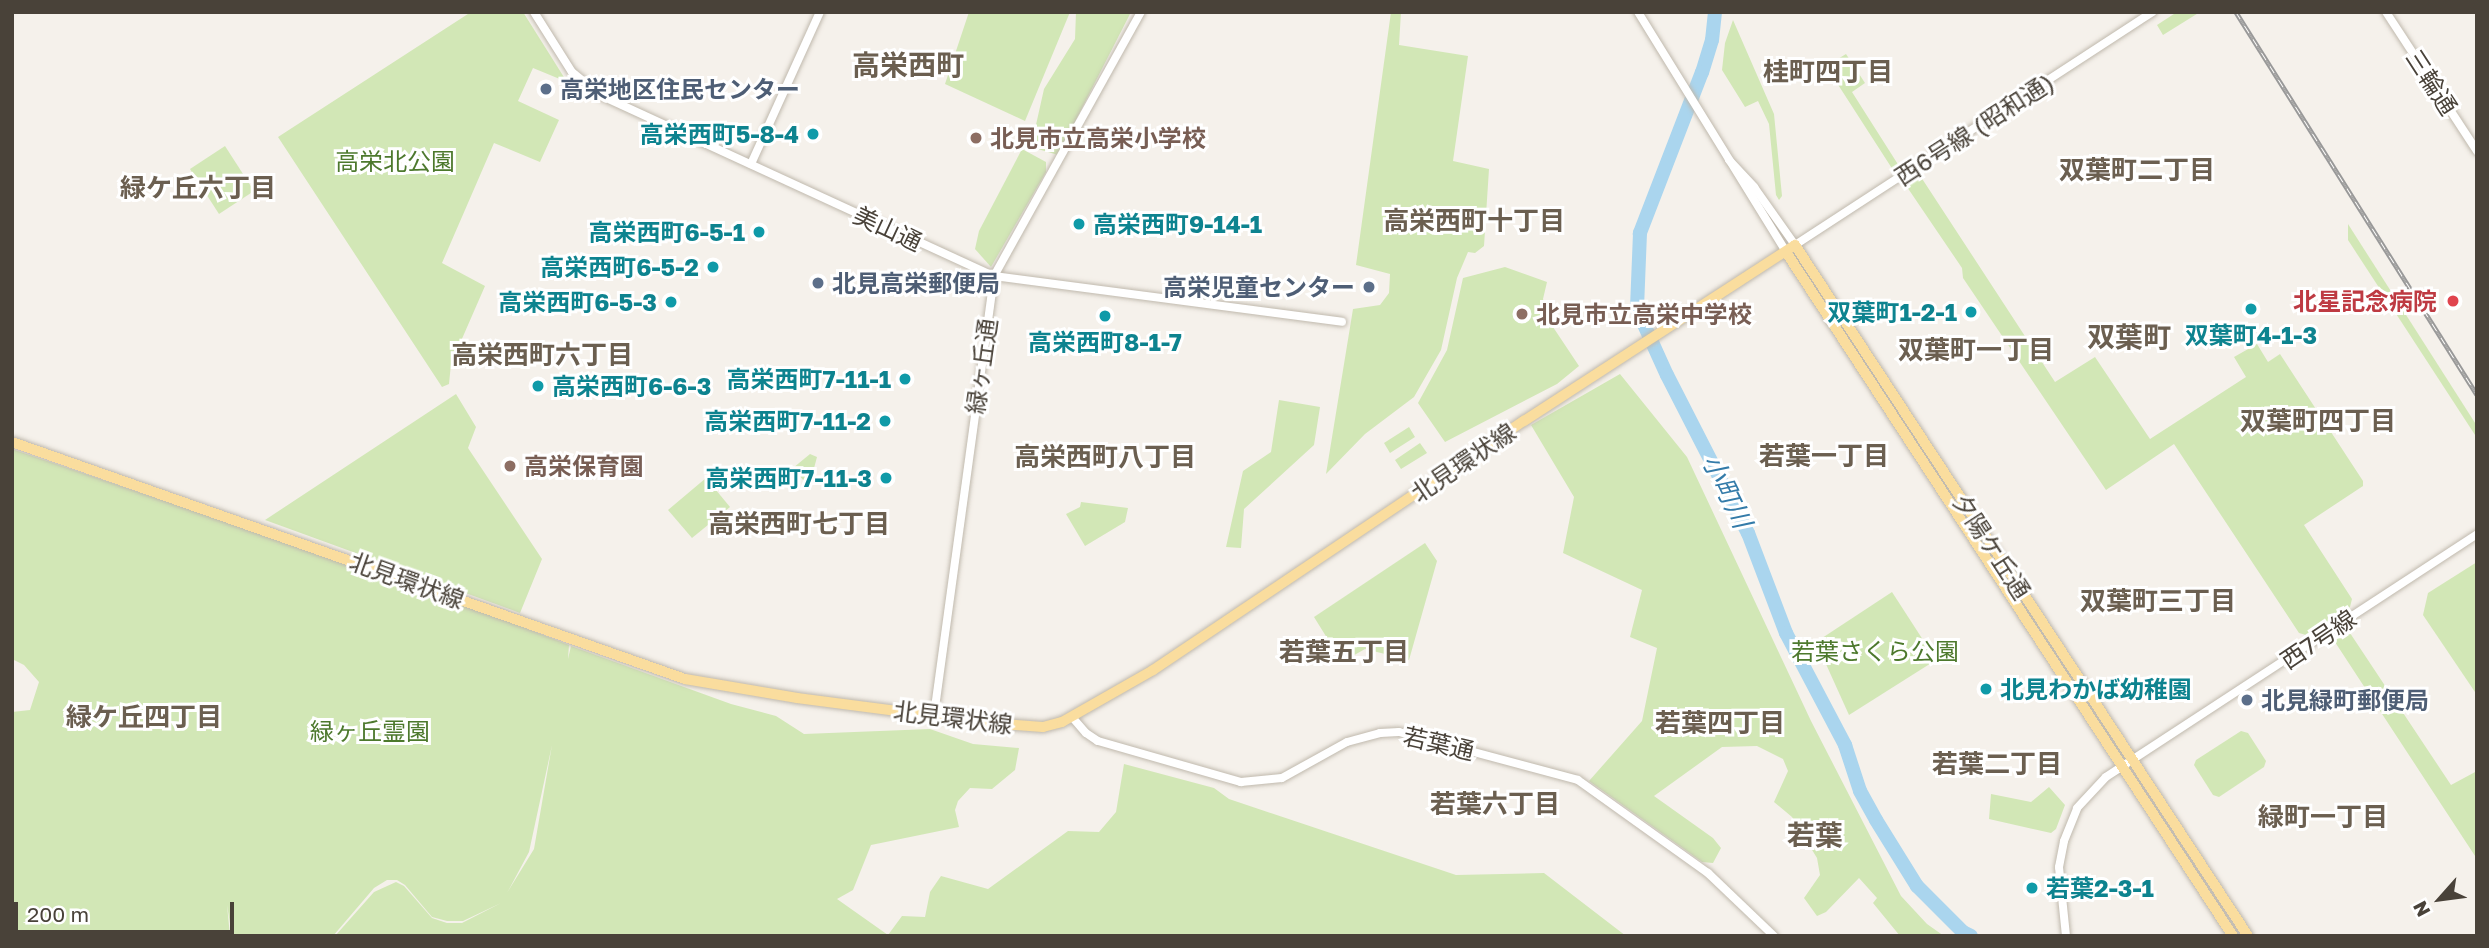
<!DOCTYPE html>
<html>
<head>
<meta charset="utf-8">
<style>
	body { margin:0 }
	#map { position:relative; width:2489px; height:948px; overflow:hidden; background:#f5f1eb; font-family:"Golos Text","Noto Sans JP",sans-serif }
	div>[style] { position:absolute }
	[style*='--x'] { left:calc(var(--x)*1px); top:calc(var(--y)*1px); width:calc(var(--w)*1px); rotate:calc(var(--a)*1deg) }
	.green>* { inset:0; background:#d2e7b6 }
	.river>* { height:14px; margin:-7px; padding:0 7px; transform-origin:7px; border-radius:7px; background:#aad5ee }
	.roads { filter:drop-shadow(0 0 2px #c0b9ad) drop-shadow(0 0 2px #c0b9ad) }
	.minor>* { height:8px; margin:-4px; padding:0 4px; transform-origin:4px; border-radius:4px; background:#fff }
	.major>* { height:10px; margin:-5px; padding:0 5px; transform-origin:5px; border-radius:5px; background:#fadd9e }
	.rail>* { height:5px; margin-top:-2.5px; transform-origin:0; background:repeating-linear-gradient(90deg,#fff 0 8px,#999 0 16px); box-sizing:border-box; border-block:2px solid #999 }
	.dots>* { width:19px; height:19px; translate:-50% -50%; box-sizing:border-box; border:4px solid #fff; border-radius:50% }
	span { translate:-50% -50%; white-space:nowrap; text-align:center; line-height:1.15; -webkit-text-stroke:6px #fff; paint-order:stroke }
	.street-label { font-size:24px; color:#494239 }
	.service-label { font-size:24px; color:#4e5e75; font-weight:700 }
	.left { translate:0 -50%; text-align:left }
	.right { translate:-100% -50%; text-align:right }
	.culture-label { font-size:24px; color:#0d838f; font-weight:700 }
	.education-label { font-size:24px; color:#785e54; font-weight:700 }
	.park-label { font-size:24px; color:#4d792d }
	.health-label { font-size:24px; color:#be3a42; font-weight:700 }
	.neighbourhood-label { font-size:26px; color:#6b5f50; font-weight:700 }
	.water-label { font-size:26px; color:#337ba9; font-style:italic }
	.quarter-label { font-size:28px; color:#6b5f50; font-weight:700 }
	.frame { position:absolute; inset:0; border:14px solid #494239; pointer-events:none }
	.north { position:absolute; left:2405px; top:864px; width:70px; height:70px; -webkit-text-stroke:5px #fff; paint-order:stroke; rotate:242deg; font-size:19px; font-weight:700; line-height:28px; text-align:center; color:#494239 }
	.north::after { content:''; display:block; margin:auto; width:24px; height:32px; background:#494239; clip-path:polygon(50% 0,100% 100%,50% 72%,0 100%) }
	.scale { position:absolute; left:14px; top:902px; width:220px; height:32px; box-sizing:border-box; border:4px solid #494239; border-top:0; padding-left:9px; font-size:21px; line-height:24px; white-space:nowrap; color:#494239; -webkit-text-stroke:5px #fff; paint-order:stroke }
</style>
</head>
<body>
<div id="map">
	<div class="green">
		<i style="clip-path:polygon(471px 12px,523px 12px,567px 82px,533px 68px,518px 101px,559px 120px,540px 162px,494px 143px,442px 263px,485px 286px,451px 364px,449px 384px,442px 387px,278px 137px)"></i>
		<i style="clip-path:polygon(969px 12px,1070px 12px,1025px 121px,945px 84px)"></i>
		<i style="clip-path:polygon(1076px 12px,1131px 12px,1058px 155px,1031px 147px,1044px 89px,1075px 39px)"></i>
		<i style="clip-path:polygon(1391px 12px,1401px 12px,1399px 45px,1468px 56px,1453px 161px,1489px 169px,1484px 246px,1475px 253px,1468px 252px,1457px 278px,1441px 350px,1414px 397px,1365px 434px,1326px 474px,1353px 309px,1380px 305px,1389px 293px,1390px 274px,1356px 265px)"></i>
		<i style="clip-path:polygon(2177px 12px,2200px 12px,2163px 35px,2157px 25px)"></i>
		<i style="clip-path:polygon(1733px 20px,1774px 114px,1782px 196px,1779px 200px,1776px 195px,1769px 124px,1758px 101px,1745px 107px,1722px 70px,1725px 43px)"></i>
		<i style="clip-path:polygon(1846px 54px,1865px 83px,1852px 92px,1899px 166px,1893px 170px,1826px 66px)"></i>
		<i style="clip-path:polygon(225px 146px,254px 191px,219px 214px,190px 169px)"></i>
		<i style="clip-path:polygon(1022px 149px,1046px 162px,1046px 172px,991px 267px,975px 249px,979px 231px)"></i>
		<i style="clip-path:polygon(1919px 174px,2055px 382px,2095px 357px,2150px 439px,2246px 377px,2234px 357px,2257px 344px,2268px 362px,2280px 354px,2363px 481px,2363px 486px,2304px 525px,2352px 599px,2350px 607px,2306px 635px,2299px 633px,2174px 444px,2106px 490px,1963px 278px,1962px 268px,1905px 184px)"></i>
		<i style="clip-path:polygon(2348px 224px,2477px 426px,2477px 438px,2348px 240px)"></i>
		<i style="clip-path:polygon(1505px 267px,1547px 282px,1543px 299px,1549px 321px,1579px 366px,1557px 384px,1445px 442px,1418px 403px,1447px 350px,1463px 278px)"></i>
		<i style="clip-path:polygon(1620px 374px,1687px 457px,1811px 721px,1901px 896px,1927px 924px,1944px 936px,1900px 936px,1873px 903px,1877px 898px,1859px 878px,1826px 912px,1817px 916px,1804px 898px,1820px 875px,1817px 858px,1792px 817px,1774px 802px,1788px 771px,1783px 759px,1757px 746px,1722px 747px,1654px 796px,1713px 838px,1721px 848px,1713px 863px,1702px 862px,1589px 781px,1642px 721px,1657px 648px,1630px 637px,1642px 590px,1563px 553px,1574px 497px,1531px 425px)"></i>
		<i style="clip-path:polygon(456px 394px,476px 427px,468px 448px,542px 559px,520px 613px,265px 520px)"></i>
		<i style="clip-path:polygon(1279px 400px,1320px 407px,1314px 445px,1244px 509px,1241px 548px,1226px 547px,1243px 471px,1271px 452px)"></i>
		<i style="clip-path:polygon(1409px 427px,1415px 437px,1390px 453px,1384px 443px)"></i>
		<i style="clip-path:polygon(1420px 443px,1427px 453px,1401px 469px,1395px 460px)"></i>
		<i style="clip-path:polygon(evenodd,12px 449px,438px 594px,569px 645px,568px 659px,571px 646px,731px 704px,776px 716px,804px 734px,930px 729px,973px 744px,1019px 748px,1015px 770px,992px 789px,970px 788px,958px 801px,955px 810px,959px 827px,871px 845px,853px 890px,837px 899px,888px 935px,902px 916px,925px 917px,930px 892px,941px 876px,988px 889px,1068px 831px,1099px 832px,1116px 812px,1124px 764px,1214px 788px,1229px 799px,1456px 875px,1544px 873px,1626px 936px,335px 936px,374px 892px,396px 882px,404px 886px,432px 918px,447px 923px,462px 923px,501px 903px,463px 921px,447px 921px,432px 917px,405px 885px,397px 880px,387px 880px,374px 888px,333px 936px,232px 936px,227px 905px,230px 936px,12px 936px,12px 712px,30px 710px,39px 682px,24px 665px,12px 659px,12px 449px,552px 745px,534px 849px,507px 893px,529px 852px,552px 745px)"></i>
		<i style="clip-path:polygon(810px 454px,817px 457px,809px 487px,793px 468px)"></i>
		<i style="clip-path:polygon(706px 478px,730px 507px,692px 538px,668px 510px)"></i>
		<i style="clip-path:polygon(1081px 502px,1128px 508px,1125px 522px,1085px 546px,1066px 514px,1080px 507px)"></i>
		<i style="clip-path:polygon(1425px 543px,1437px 561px,1409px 660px,1365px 649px,1342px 662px,1314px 617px)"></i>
		<i style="clip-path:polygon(2477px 562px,2477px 695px,2423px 615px,2428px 593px)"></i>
		<i style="clip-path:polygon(1892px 592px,1936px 660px,1849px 715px,1816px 642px)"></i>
		<i style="clip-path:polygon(2348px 630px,2451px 785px,2477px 771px,2477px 859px,2333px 639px)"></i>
		<i style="clip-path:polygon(2241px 731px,2248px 733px,2266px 761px,2264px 767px,2219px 797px,2213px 795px,2194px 765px,2196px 760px)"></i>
		<i style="clip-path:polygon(2049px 787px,2065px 805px,2056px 829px,2051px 833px,1989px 819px,1991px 794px,2031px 802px)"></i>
	</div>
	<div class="river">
		<i style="--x:1715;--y:12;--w:28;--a:96"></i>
		<i style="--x:1712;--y:40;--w:34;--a:107"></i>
		<i style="--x:1702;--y:72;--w:173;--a:111.1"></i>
		<i style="--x:1640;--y:233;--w:76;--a:92.3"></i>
		<i style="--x:1637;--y:309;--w:72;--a:65.6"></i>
		<i style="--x:1667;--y:375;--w:178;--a:62.9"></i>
		<i style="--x:1748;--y:533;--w:107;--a:69.2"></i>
		<i style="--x:1786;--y:633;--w:127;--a:62.2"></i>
		<i style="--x:1845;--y:745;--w:48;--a:71.9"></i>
		<i style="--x:1860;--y:791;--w:33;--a:61"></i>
		<i style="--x:1876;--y:820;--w:78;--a:58.2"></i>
		<i style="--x:1917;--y:886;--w:65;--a:45"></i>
		<i style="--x:1963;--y:932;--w:9;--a:27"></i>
	</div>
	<div class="roads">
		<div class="minor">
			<i style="--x:534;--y:12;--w:71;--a:57.7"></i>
			<i style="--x:572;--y:72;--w:36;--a:39"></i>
			<i style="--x:600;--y:95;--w:434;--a:24.7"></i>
			<i style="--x:994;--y:276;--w:351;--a:7.5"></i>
			<i style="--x:1638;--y:12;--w:282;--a:58.3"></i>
			<i style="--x:2386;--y:12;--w:166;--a:56.8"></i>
			<i style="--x:1729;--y:160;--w:37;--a:47"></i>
			<i style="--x:1754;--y:187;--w:71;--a:54.7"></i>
			<i style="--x:1795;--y:245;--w:427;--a:-33.1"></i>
			<i style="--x:751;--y:164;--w:167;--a:-65.6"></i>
			<i style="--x:934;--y:715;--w:443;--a:-82.2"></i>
			<i style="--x:994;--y:276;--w:302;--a:-60.9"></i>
			<i style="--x:1072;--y:717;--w:21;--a:49"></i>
			<i style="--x:1086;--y:733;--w:14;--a:34"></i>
			<i style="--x:1098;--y:741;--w:149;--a:16"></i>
			<i style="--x:1241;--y:782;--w:41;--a:-5.6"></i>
			<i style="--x:1282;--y:778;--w:74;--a:-29"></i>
			<i style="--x:1347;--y:742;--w:34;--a:-15"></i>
			<i style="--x:1380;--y:733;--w:19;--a:-3"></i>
			<i style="--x:1399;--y:732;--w:185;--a:15"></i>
			<i style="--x:1578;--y:780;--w:160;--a:35.6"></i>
			<i style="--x:1708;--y:873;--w:91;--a:43.7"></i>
			<i style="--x:2066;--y:936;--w:69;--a:-95.8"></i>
			<i style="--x:2059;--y:867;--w:26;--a:-79"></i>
			<i style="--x:2064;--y:841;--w:35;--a:-68"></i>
			<i style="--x:2077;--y:808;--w:42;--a:-46.9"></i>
			<i style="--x:2106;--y:777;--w:443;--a:-33.2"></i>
		</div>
		<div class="major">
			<i style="--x:1786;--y:252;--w:817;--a:56.84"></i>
			<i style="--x:12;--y:442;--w:714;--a:19.4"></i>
			<i style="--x:685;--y:679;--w:114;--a:9.6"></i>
			<i style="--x:797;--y:698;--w:194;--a:7.4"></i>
			<i style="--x:989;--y:723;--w:54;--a:4.2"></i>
			<i style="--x:1043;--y:727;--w:20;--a:-15"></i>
			<i style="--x:1062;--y:722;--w:105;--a:-29.7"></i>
			<i style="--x:1153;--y:670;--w:447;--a:-33.9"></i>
			<i style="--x:1524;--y:421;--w:323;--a:-33"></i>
			<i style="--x:1795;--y:245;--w:826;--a:56.75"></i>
		</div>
	</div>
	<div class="rail">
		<i style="--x:2236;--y:12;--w:452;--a:57.8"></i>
	</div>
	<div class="dots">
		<i style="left:546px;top:89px;background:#5c6f8a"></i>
		<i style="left:813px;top:134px;background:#0f9aa8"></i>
		<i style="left:976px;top:138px;background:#8d6e63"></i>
		<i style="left:1079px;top:224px;background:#0f9aa8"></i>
		<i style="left:759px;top:232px;background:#0f9aa8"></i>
		<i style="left:713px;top:267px;background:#0f9aa8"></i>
		<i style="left:818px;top:283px;background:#5c6f8a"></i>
		<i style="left:1369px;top:287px;background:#5c6f8a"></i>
		<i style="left:2453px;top:301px;background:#e0444e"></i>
		<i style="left:671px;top:302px;background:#0f9aa8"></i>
		<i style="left:2251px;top:309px;background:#0f9aa8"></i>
		<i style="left:1971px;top:312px;background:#0f9aa8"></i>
		<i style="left:1522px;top:314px;background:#8d6e63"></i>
		<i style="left:1105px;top:316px;background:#0f9aa8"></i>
		<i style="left:905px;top:379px;background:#0f9aa8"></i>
		<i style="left:538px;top:386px;background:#0f9aa8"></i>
		<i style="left:885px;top:421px;background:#0f9aa8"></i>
		<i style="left:510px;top:466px;background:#8d6e63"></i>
		<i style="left:886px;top:478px;background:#0f9aa8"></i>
		<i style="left:1986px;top:689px;background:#0f9aa8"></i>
		<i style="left:2247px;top:700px;background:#5c6f8a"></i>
		<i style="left:2032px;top:888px;background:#0f9aa8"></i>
	</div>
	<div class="street-label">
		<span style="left:2432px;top:82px;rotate:57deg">三輪通</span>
		<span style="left:1974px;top:129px;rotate:-33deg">西6号線 (昭和通)</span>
		<span style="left:888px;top:228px;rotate:25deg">美山通</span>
		<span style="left:981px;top:366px;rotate:-82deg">緑ヶ丘通</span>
		<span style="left:1463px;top:462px;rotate:-34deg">北見環状線</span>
		<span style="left:1992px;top:546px;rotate:57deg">夕陽ケ丘通</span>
		<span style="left:407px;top:580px;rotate:20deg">北見環状線</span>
		<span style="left:2318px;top:639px;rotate:-34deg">西7号線</span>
		<span style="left:953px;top:717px;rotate:7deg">北見環状線</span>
		<span style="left:1439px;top:743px;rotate:13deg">若葉通</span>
	</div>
	<div class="service-label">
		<span class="left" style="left:560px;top:89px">高栄地区住民センター</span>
		<span class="left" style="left:832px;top:283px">北見高栄郵便局</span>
		<span class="right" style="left:1355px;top:287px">高栄児童センター</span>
		<span class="left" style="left:2261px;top:700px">北見緑町郵便局</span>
	</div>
	<div class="culture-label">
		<span class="right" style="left:799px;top:134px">高栄西町5-8-4</span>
		<span class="left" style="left:1093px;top:224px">高栄西町9-14-1</span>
		<span class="right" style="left:745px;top:232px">高栄西町6-5-1</span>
		<span class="right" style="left:699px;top:267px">高栄西町6-5-2</span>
		<span class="right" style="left:657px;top:302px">高栄西町6-5-3</span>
		<span class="right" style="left:1957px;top:312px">双葉町1-2-1</span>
		<span style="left:2251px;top:335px">双葉町4-1-3</span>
		<span style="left:1105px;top:342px">高栄西町8-1-7</span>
		<span class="right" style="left:891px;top:379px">高栄西町7-11-1</span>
		<span class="left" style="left:552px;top:386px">高栄西町6-6-3</span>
		<span class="right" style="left:871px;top:421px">高栄西町7-11-2</span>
		<span class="right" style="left:872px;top:478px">高栄西町7-11-3</span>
		<span class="left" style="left:2000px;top:689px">北見わかば幼稚園</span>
		<span class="left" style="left:2046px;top:888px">若葉2-3-1</span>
	</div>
	<div class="education-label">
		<span class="left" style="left:990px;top:138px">北見市立高栄小学校</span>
		<span class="left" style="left:1536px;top:314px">北見市立高栄中学校</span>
		<span class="left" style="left:524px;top:466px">高栄保育園</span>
	</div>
	<div class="park-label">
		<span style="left:395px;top:161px">高栄北公園</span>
		<span style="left:1875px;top:651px">若葉さくら公園</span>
		<span style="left:370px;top:731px">緑ヶ丘霊園</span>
	</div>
	<div class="health-label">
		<span class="right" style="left:2437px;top:301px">北星記念病院</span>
	</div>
	<div class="neighbourhood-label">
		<span style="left:1828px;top:72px">桂町四丁目</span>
		<span style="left:2137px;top:170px">双葉町二丁目</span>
		<span style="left:198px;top:188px">緑ケ丘六丁目</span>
		<span style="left:1474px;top:221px">高栄西町十丁目</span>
		<span style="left:1976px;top:350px">双葉町一丁目</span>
		<span style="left:542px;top:355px">高栄西町六丁目</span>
		<span style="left:2318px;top:421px">双葉町四丁目</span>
		<span style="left:1824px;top:456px">若葉一丁目</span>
		<span style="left:1105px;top:457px">高栄西町八丁目</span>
		<span style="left:799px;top:524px">高栄西町七丁目</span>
		<span style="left:2158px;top:601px">双葉町三丁目</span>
		<span style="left:1344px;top:652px">若葉五丁目</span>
		<span style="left:144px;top:717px">緑ケ丘四丁目</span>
		<span style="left:1720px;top:723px">若葉四丁目</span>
		<span style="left:1997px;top:764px">若葉二丁目</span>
		<span style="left:1495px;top:804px">若葉六丁目</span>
		<span style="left:2323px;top:817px">緑町一丁目</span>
	</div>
	<div class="water-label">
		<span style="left:1727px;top:491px;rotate:64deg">小町川</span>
	</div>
	<div class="quarter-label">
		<span style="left:908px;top:65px">高栄西町</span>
		<span style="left:2129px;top:337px">双葉町</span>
		<span style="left:1815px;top:835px">若葉</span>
	</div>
	<div class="frame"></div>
	<div class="north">N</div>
	<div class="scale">200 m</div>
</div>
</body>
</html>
